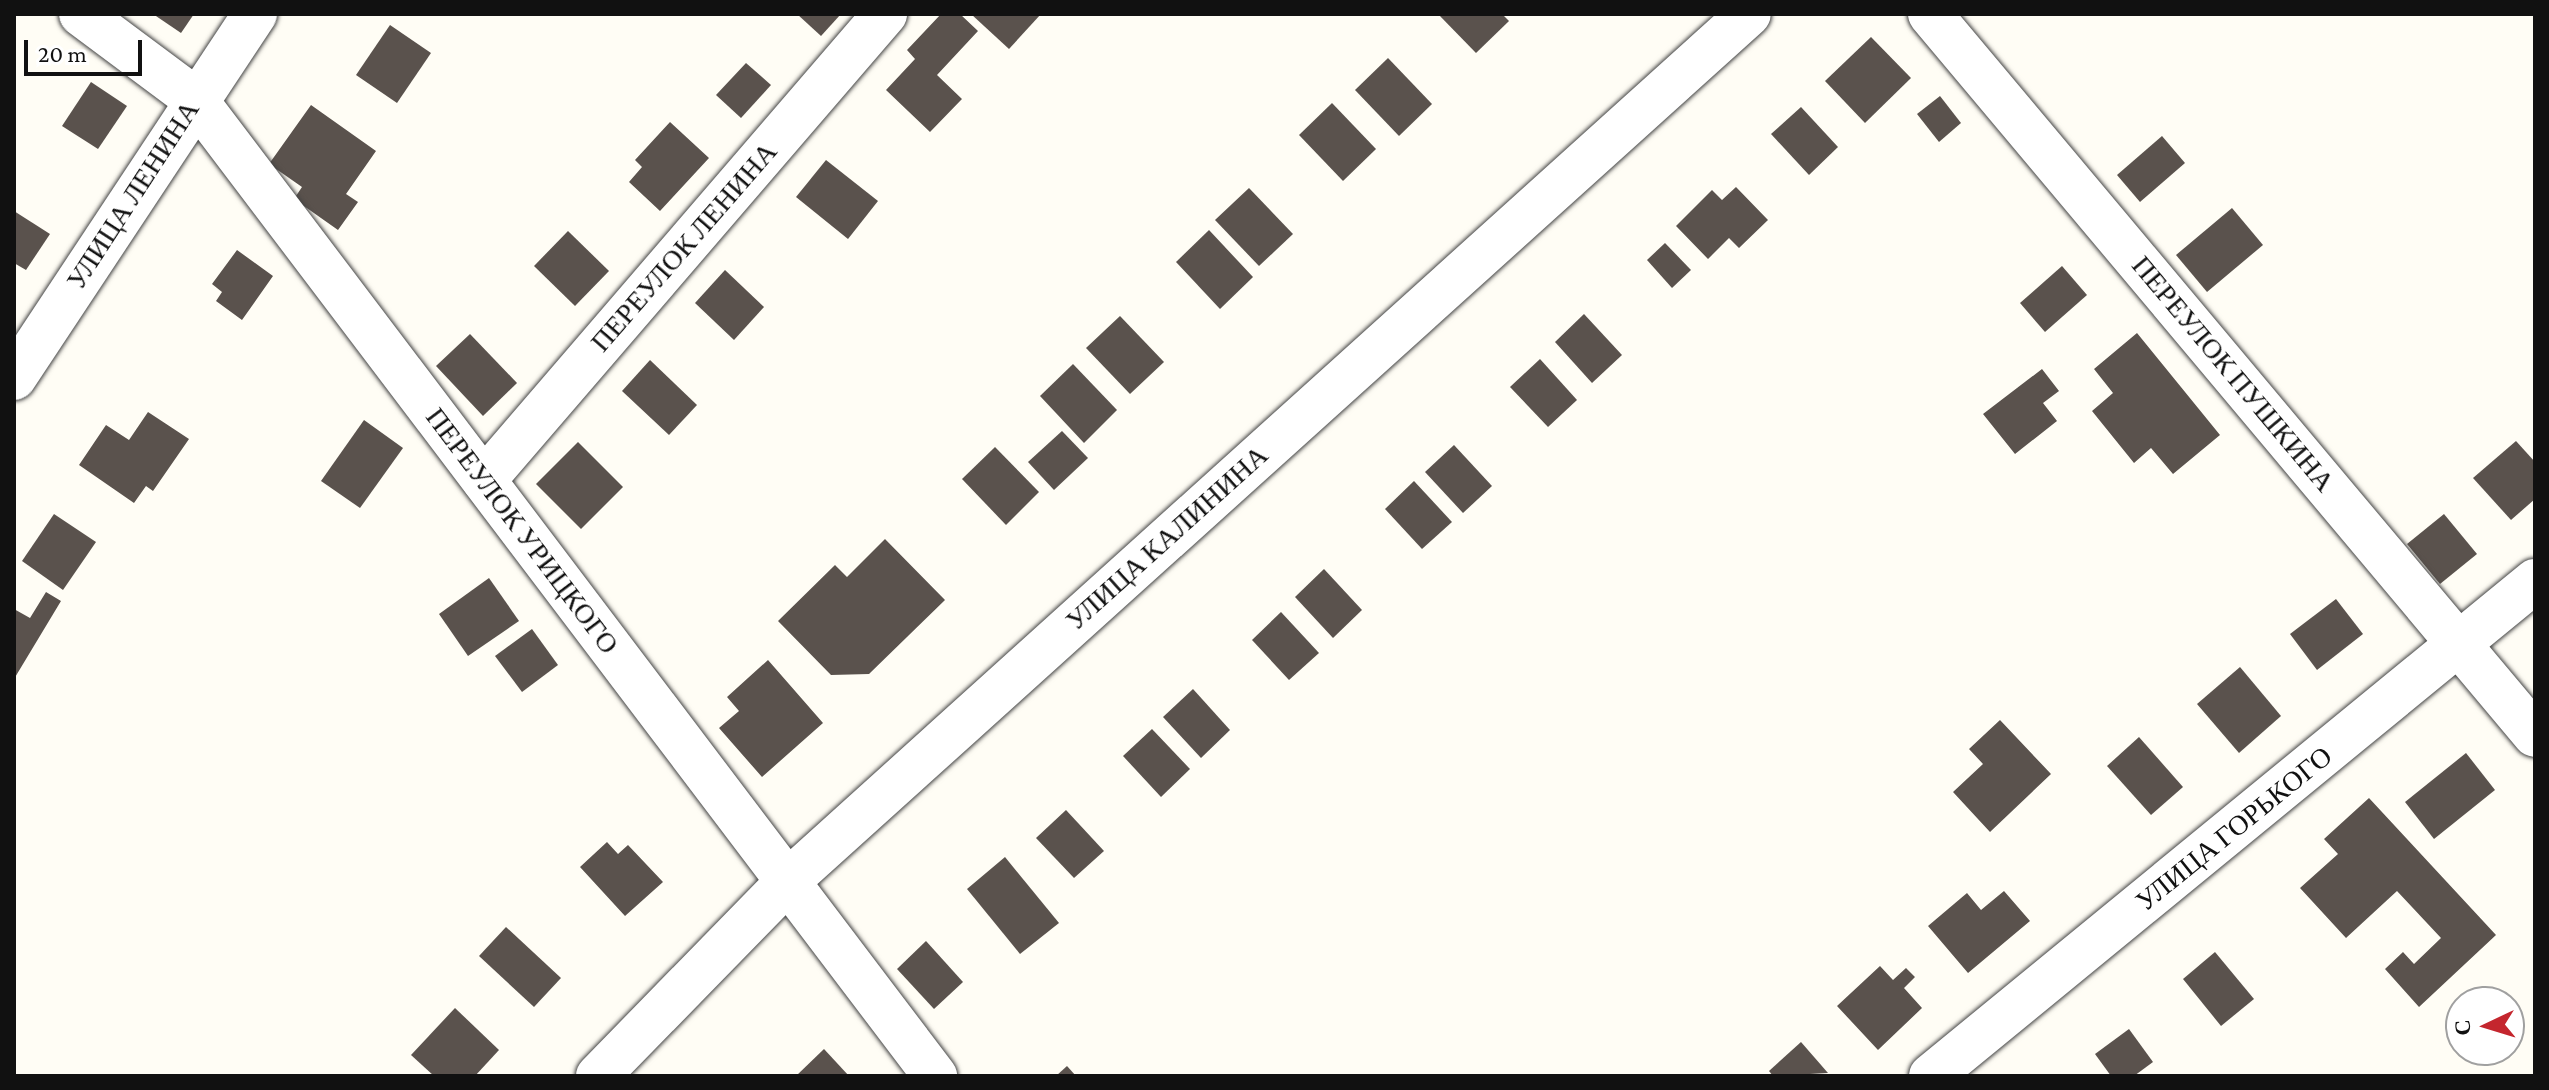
<!DOCTYPE html>
<html>
<head>
<meta charset="utf-8">
<style>
	body { margin:0 }
	#map { position:relative; width:2549px; height:1090px; overflow:hidden; background:#fffdf5; font-family:"Crimson Pro",serif }
	div>[style] { position:absolute }
	[style*='--x'] { left:calc(var(--x)*1px); top:calc(var(--y)*1px); width:calc(var(--w)*1px); rotate:calc(var(--a)*1deg) }
	.building>* { inset:0; background:#5a524d }
	.roads { filter:drop-shadow(0 0 2px #444) drop-shadow(0 0 2px #444) }
	.minor>* { height:44px; margin:-22px; padding:0 22px; transform-origin:22px; border-radius:22px; background:#fff }
	span { translate:-50% -50%; white-space:nowrap; text-align:center; line-height:1.15; -webkit-text-stroke:8px #fff; paint-order:stroke }
	.street-label { font-size:28px; color:#111 }
	.frame { position:absolute; inset:0; border:16px solid #111; pointer-events:none }
	.north { position:absolute; left:2445px; top:986px; width:80px; height:80px; box-sizing:border-box; background:#fff; border:2px solid #a0a0a0; border-radius:50%; rotate:266deg; font-size:22px; font-weight:700; line-height:32px; text-align:center; color:#111 }
	.north::after { content:''; display:block; margin:auto; width:28px; height:36px; background:#c4262e; clip-path:polygon(50% 0,100% 100%,50% 72%,0 100%) }
	.scale { position:absolute; left:24px; top:40px; width:118px; height:36px; box-sizing:border-box; border:4px solid #111; border-top:0; padding-left:10px; font-size:24px; line-height:28px; white-space:nowrap; color:#111; -webkit-text-stroke:6px #fff; paint-order:stroke }
</style>
</head>
<body>
<div id="map">
	<div class="building">
		<i style="clip-path:polygon(153px 14px,194px 14px,181px 33px)"></i>
		<i style="clip-path:polygon(797px 14px,841px 14px,821px 36px)"></i>
		<i style="clip-path:polygon(941px 14px,960px 14px,978px 31px,937px 75px,962px 99px,930px 132px,886px 90px,915px 59px,907px 50px)"></i>
		<i style="clip-path:polygon(971px 14px,1041px 14px,1009px 49px)"></i>
		<i style="clip-path:polygon(1438px 14px,1502px 14px,1509px 21px,1476px 53px)"></i>
		<i style="clip-path:polygon(390px 25px,431px 53px,397px 103px,356px 75px)"></i>
		<i style="clip-path:polygon(1871px 37px,1911px 78px,1865px 123px,1825px 81px)"></i>
		<i style="clip-path:polygon(1388px 58px,1432px 104px,1399px 136px,1355px 90px)"></i>
		<i style="clip-path:polygon(746px 63px,771px 85px,741px 118px,716px 95px)"></i>
		<i style="clip-path:polygon(91px 82px,127px 106px,98px 149px,62px 126px)"></i>
		<i style="clip-path:polygon(1940px 96px,1961px 123px,1939px 142px,1917px 114px)"></i>
		<i style="clip-path:polygon(1332px 103px,1376px 149px,1343px 181px,1299px 135px)"></i>
		<i style="clip-path:polygon(311px 105px,376px 151px,346px 194px,358px 202px,338px 230px,294px 199px,302px 187px,269px 164px)"></i>
		<i style="clip-path:polygon(1801px 107px,1838px 147px,1809px 175px,1771px 134px)"></i>
		<i style="clip-path:polygon(670px 122px,709px 158px,660px 211px,629px 182px,642px 167px,635px 160px)"></i>
		<i style="clip-path:polygon(2162px 136px,2185px 163px,2140px 202px,2117px 175px)"></i>
		<i style="clip-path:polygon(826px 160px,878px 201px,848px 239px,796px 197px)"></i>
		<i style="clip-path:polygon(1736px 187px,1768px 220px,1739px 248px,1729px 238px,1708px 259px,1676px 226px,1712px 190px,1722px 200px)"></i>
		<i style="clip-path:polygon(1249px 188px,1293px 234px,1259px 266px,1215px 220px)"></i>
		<i style="clip-path:polygon(2232px 208px,2263px 245px,2207px 292px,2176px 255px)"></i>
		<i style="clip-path:polygon(14px 211px,50px 234px,26px 270px,14px 263px)"></i>
		<i style="clip-path:polygon(1209px 230px,1253px 277px,1220px 309px,1176px 262px)"></i>
		<i style="clip-path:polygon(568px 231px,609px 271px,575px 306px,534px 266px)"></i>
		<i style="clip-path:polygon(1665px 243px,1691px 270px,1672px 288px,1647px 260px)"></i>
		<i style="clip-path:polygon(237px 250px,273px 276px,242px 320px,216px 301px,222px 292px,212px 284px)"></i>
		<i style="clip-path:polygon(2062px 266px,2087px 295px,2045px 332px,2020px 303px)"></i>
		<i style="clip-path:polygon(725px 270px,764px 307px,734px 340px,695px 303px)"></i>
		<i style="clip-path:polygon(1584px 314px,1622px 355px,1592px 383px,1555px 342px)"></i>
		<i style="clip-path:polygon(1120px 316px,1164px 362px,1130px 394px,1086px 348px)"></i>
		<i style="clip-path:polygon(2137px 333px,2220px 435px,2173px 474px,2151px 448px,2134px 463px,2092px 411px,2113px 393px,2094px 369px)"></i>
		<i style="clip-path:polygon(470px 334px,517px 383px,483px 416px,436px 366px)"></i>
		<i style="clip-path:polygon(1540px 359px,1577px 400px,1548px 427px,1510px 387px)"></i>
		<i style="clip-path:polygon(650px 360px,697px 405px,669px 435px,622px 391px)"></i>
		<i style="clip-path:polygon(1073px 364px,1117px 410px,1084px 443px,1040px 396px)"></i>
		<i style="clip-path:polygon(2042px 369px,2059px 391px,2043px 403px,2057px 421px,2015px 454px,1983px 414px)"></i>
		<i style="clip-path:polygon(148px 412px,189px 439px,153px 491px,146px 486px,134px 503px,79px 465px,106px 425px,129px 440px)"></i>
		<i style="clip-path:polygon(364px 420px,403px 448px,360px 508px,321px 481px)"></i>
		<i style="clip-path:polygon(1062px 431px,1088px 458px,1054px 490px,1028px 462px)"></i>
		<i style="clip-path:polygon(2516px 441px,2535px 462px,2535px 499px,2511px 520px,2473px 478px)"></i>
		<i style="clip-path:polygon(578px 442px,623px 487px,581px 529px,536px 484px)"></i>
		<i style="clip-path:polygon(1454px 445px,1492px 486px,1463px 513px,1425px 472px)"></i>
		<i style="clip-path:polygon(995px 447px,1039px 492px,1006px 525px,962px 479px)"></i>
		<i style="clip-path:polygon(1414px 481px,1452px 522px,1422px 549px,1385px 509px)"></i>
		<i style="clip-path:polygon(54px 514px,96px 542px,63px 590px,22px 561px)"></i>
		<i style="clip-path:polygon(2444px 514px,2477px 554px,2440px 584px,2407px 544px)"></i>
		<i style="clip-path:polygon(885px 539px,945px 600px,869px 674px,831px 675px,778px 621px,835px 565px,847px 577px)"></i>
		<i style="clip-path:polygon(1324px 569px,1362px 610px,1333px 638px,1295px 597px)"></i>
		<i style="clip-path:polygon(489px 578px,519px 621px,468px 656px,439px 614px)"></i>
		<i style="clip-path:polygon(46px 592px,61px 601px,14px 679px,14px 609px,30px 618px)"></i>
		<i style="clip-path:polygon(2336px 599px,2363px 634px,2317px 670px,2290px 634px)"></i>
		<i style="clip-path:polygon(1281px 612px,1319px 653px,1289px 680px,1252px 640px)"></i>
		<i style="clip-path:polygon(532px 629px,558px 665px,522px 692px,495px 656px)"></i>
		<i style="clip-path:polygon(768px 660px,823px 723px,762px 777px,719px 728px,739px 711px,727px 697px)"></i>
		<i style="clip-path:polygon(2240px 667px,2281px 716px,2239px 753px,2197px 704px)"></i>
		<i style="clip-path:polygon(1193px 689px,1230px 730px,1201px 758px,1163px 717px)"></i>
		<i style="clip-path:polygon(2000px 720px,2051px 774px,1990px 832px,1953px 792px,1983px 764px,1969px 749px)"></i>
		<i style="clip-path:polygon(1152px 729px,1190px 769px,1161px 797px,1123px 756px)"></i>
		<i style="clip-path:polygon(2139px 737px,2183px 787px,2151px 815px,2107px 766px)"></i>
		<i style="clip-path:polygon(2466px 753px,2495px 790px,2434px 839px,2405px 802px)"></i>
		<i style="clip-path:polygon(2369px 798px,2496px 935px,2419px 1007px,2385px 969px,2403px 952px,2414px 964px,2441px 938px,2397px 891px,2346px 938px,2300px 888px,2338px 854px,2324px 839px)"></i>
		<i style="clip-path:polygon(1066px 810px,1104px 851px,1074px 878px,1036px 838px)"></i>
		<i style="clip-path:polygon(607px 842px,618px 854px,628px 845px,663px 882px,625px 916px,580px 867px)"></i>
		<i style="clip-path:polygon(1005px 857px,1059px 923px,1020px 954px,967px 889px)"></i>
		<i style="clip-path:polygon(2004px 891px,2030px 921px,1968px 973px,1928px 926px,1967px 893px,1981px 910px)"></i>
		<i style="clip-path:polygon(506px 927px,561px 978px,534px 1007px,479px 956px)"></i>
		<i style="clip-path:polygon(926px 941px,963px 982px,934px 1009px,897px 969px)"></i>
		<i style="clip-path:polygon(2215px 952px,2254px 999px,2221px 1026px,2183px 979px)"></i>
		<i style="clip-path:polygon(1880px 966px,1893px 980px,1906px 968px,1915px 977px,1904px 988px,1922px 1008px,1878px 1050px,1837px 1006px)"></i>
		<i style="clip-path:polygon(455px 1008px,499px 1050px,475px 1076px,434px 1076px,411px 1055px)"></i>
		<i style="clip-path:polygon(2129px 1029px,2153px 1062px,2134px 1076px,2111px 1076px,2095px 1054px)"></i>
		<i style="clip-path:polygon(1801px 1042px,1828px 1073px,1773px 1076px,1769px 1071px)"></i>
		<i style="clip-path:polygon(824px 1049px,849px 1076px,796px 1076px)"></i>
		<i style="clip-path:polygon(1067px 1066px,1076px 1076px,1056px 1076px)"></i>
	</div>
	<div class="roads">
		<div class="minor">
			<i style="--x:81;--y:14;--w:142;--a:36.7"></i>
			<i style="--x:195;--y:99;--w:1226;--a:52.86"></i>
			<i style="--x:1930;--y:14;--w:941;--a:50"></i>
			<i style="--x:14;--y:378;--w:437;--a:-56.5"></i>
			<i style="--x:484;--y:480;--w:615;--a:-49.29"></i>
			<i style="--x:598;--y:1076;--w:272;--a:-45.7"></i>
			<i style="--x:788;--y:881;--w:1294;--a:-42.06"></i>
			<i style="--x:1931;--y:1076;--w:781;--a:-39.34"></i>
		</div>
	</div>
	<div class="street-label">
		<span style="left:133px;top:195px;rotate:-57deg">УЛИЦА ЛЕНИНА</span>
		<span style="left:684px;top:247px;rotate:-49deg">ПЕРЕУЛОК ЛЕНИНА</span>
		<span style="left:2233px;top:374px;rotate:50deg">ПЕРЕУЛОК ПУШКИНА</span>
		<span style="left:522px;top:531px;rotate:53deg">ПЕРЕУЛОК УРИЦКОГО</span>
		<span style="left:1167px;top:538px;rotate:-42deg">УЛИЦА КАЛИНИНА</span>
		<span style="left:2234px;top:829px;rotate:-39deg">УЛИЦА ГОРЬКОГО</span>
	</div>
	<div class="frame"></div>
	<div class="north">С</div>
	<div class="scale">20 m</div>
</div>
</body>
</html>
